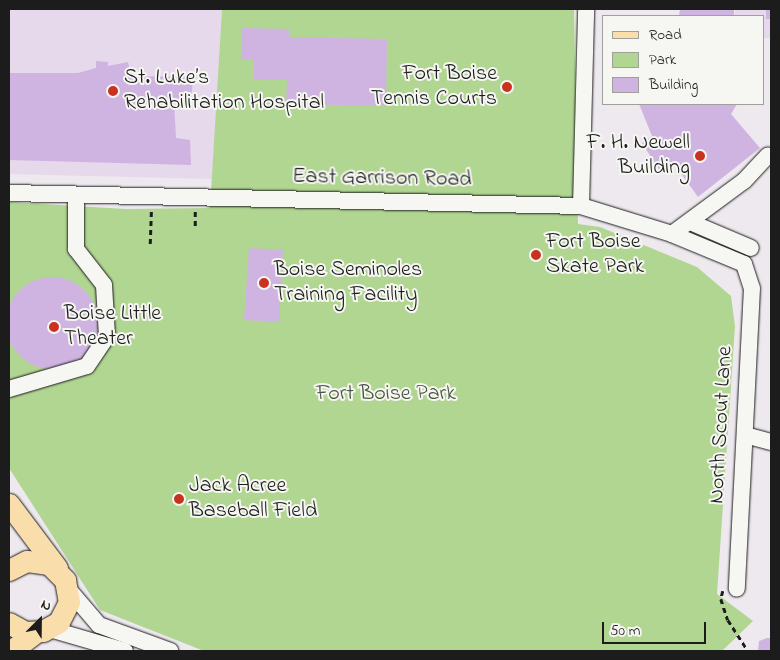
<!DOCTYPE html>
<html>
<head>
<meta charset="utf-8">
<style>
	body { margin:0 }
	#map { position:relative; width:780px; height:660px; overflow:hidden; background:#eee9ef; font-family:"Indie Flower",sans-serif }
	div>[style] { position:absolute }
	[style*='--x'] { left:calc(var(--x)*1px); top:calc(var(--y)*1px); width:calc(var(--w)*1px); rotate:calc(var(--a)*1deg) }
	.built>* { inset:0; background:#e5d9eb }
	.green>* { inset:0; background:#b1d692 }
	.building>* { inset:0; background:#cfb4e2 }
	.round { border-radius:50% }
	.path>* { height:2.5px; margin-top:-1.25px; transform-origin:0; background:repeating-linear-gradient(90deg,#1c1c1c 0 5px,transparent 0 9px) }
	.roads { filter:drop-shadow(0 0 1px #1c1c1c) drop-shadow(0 0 1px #1c1c1c) }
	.minor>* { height:16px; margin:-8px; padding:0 8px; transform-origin:8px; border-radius:8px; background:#f6f6f2 }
	.major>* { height:21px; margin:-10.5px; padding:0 10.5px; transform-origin:10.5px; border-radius:10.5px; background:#f9ddab }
	.dots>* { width:14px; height:14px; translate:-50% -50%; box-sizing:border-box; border:2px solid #f6f6f2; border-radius:50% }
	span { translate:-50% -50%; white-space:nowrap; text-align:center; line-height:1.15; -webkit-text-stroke:4px #f6f6f2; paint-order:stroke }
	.poi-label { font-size:22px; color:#1c1c1c }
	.right { translate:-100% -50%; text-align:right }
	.left { translate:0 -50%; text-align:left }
	.street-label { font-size:22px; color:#1c1c1c }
	.park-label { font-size:22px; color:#49543f }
	.frame { position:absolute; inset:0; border:10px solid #1c1c1c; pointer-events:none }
	.legend { position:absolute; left:602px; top:15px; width:162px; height:90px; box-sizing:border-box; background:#f6f6f2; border:1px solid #9f9f9c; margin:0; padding:6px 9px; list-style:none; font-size:15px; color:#1c1c1c }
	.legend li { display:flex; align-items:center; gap:10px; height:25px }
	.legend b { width:25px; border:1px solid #9f9f9c }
	.north { position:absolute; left:15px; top:595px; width:50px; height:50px; -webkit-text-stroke:4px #f6f6f2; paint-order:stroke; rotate:23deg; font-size:14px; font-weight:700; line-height:20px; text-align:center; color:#1c1c1c }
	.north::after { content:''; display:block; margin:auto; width:18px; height:22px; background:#1c1c1c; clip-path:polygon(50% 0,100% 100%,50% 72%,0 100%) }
	.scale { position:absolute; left:602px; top:622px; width:104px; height:22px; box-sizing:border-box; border:2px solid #1c1c1c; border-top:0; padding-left:6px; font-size:15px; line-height:18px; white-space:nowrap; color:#1c1c1c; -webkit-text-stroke:4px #f6f6f2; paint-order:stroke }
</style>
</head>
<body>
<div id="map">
	<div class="built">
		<i style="clip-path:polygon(9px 9px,222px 9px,212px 179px,9px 174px)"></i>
		<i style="clip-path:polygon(735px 9px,771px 9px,771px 38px,764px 38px,764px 16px,735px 16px)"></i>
	</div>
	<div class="green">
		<i style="clip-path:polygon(222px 9px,574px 9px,578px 224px,600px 227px,697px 267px,731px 296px,735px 326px,717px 594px,753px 621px,722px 651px,204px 651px,100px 610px,9px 468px,9px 202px,126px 209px,210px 208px)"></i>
	</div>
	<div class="building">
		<i style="clip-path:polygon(680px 9px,734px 9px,734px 16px,679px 16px)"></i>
		<i style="clip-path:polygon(766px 9px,771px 9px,771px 19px,766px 19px)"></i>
		<i style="clip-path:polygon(241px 28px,289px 29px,289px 37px,387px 39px,386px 106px,286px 104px,287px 80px,254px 80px,254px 60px,241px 59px)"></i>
		<i style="clip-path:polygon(96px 61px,108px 62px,108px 66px,128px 62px,131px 76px,193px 77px,191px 103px,174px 102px,176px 138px,190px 140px,191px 165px,9px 160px,9px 73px,78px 73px,96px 68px)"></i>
		<i style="clip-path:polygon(639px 104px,737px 104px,731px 114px,760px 148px,698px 197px,675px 165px,662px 174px,642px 143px,652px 136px)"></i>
		<i style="clip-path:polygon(249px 248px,283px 250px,279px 322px,244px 320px)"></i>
		<i class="round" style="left:6px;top:277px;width:92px;height:92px"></i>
		<i style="clip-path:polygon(767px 638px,771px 638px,771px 651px,758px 651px,759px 641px)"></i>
	</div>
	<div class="path">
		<i style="--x:195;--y:226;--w:16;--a:-90"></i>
		<i style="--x:150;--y:244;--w:35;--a:-88"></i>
		<i style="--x:723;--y:591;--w:8;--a:104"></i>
		<i style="--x:721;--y:599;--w:22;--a:72"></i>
		<i style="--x:728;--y:620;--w:35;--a:57"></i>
	</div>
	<div class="roads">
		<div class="minor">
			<i style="--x:9;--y:193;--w:572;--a:1.3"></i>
			<i style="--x:581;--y:206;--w:95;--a:17.1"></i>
			<i style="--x:672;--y:234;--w:78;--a:22.6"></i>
			<i style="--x:744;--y:264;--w:25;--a:72"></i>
			<i style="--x:752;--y:288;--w:301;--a:92.9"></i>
			<i style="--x:581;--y:206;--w:197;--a:-88.5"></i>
			<i style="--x:690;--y:222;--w:66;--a:23.1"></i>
			<i style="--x:672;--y:234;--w:89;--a:-36.4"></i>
			<i style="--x:744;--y:181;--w:35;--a:-47"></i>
			<i style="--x:9;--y:389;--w:81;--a:-16.4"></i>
			<i style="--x:87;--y:366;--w:36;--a:-56"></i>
			<i style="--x:107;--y:336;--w:51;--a:-93.4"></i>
			<i style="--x:104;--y:285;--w:46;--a:-127.9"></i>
			<i style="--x:76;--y:249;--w:54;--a:-90"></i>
			<i style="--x:745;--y:435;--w:27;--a:15"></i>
			<i style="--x:69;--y:590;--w:46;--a:49.4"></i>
			<i style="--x:99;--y:625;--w:76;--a:20.1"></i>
			<i style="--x:50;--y:629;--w:78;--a:16.3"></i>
		</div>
		<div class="major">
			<i style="--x:9;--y:504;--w:80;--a:53.1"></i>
			<i style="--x:9;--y:570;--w:20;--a:-27"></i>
			<i style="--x:27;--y:561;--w:22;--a:8"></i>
			<i style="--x:49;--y:564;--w:23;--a:45"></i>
			<i style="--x:65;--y:580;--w:22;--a:80"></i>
			<i style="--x:69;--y:602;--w:22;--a:117"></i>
			<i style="--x:59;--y:622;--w:18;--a:151"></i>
			<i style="--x:43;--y:631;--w:18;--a:177"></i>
			<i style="--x:25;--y:632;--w:18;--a:-151"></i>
			<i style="--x:11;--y:651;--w:30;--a:-37"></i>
		</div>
	</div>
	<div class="dots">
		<i style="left:507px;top:87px;background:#c8321e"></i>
		<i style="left:113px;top:91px;background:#c8321e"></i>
		<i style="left:700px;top:156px;background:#c8321e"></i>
		<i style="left:536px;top:255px;background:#c8321e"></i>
		<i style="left:264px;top:283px;background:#c8321e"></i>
		<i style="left:54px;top:327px;background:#c8321e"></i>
		<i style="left:179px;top:499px;background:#c8321e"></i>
	</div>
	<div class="poi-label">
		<span class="right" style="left:497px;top:87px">Fort Boise<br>Tennis Courts</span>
		<span class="left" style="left:124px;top:91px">St. Luke’s<br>Rehabilitation Hospital</span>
		<span class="right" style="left:690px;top:156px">F. H. Newell<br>Building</span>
		<span class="left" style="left:546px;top:255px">Fort Boise<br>Skate Park</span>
		<span class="left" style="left:274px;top:283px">Boise Seminoles<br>Training Facility</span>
		<span class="left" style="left:64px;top:327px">Boise Little<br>Theater</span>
		<span class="left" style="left:189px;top:499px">Jack Acree<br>Baseball Field</span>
	</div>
	<div class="street-label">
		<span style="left:382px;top:179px;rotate:1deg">East Garrison Road</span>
		<span style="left:722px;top:425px;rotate:-87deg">North Scout Lane</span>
	</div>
	<div class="park-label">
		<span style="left:386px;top:395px">Fort Boise Park</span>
	</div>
	<div class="frame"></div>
	<ul class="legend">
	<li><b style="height:6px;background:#f9ddab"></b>Road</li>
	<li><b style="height:14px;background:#b1d692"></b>Park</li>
	<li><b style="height:14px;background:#cfb4e2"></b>Building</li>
	</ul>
	<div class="north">N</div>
	<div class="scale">50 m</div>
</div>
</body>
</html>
